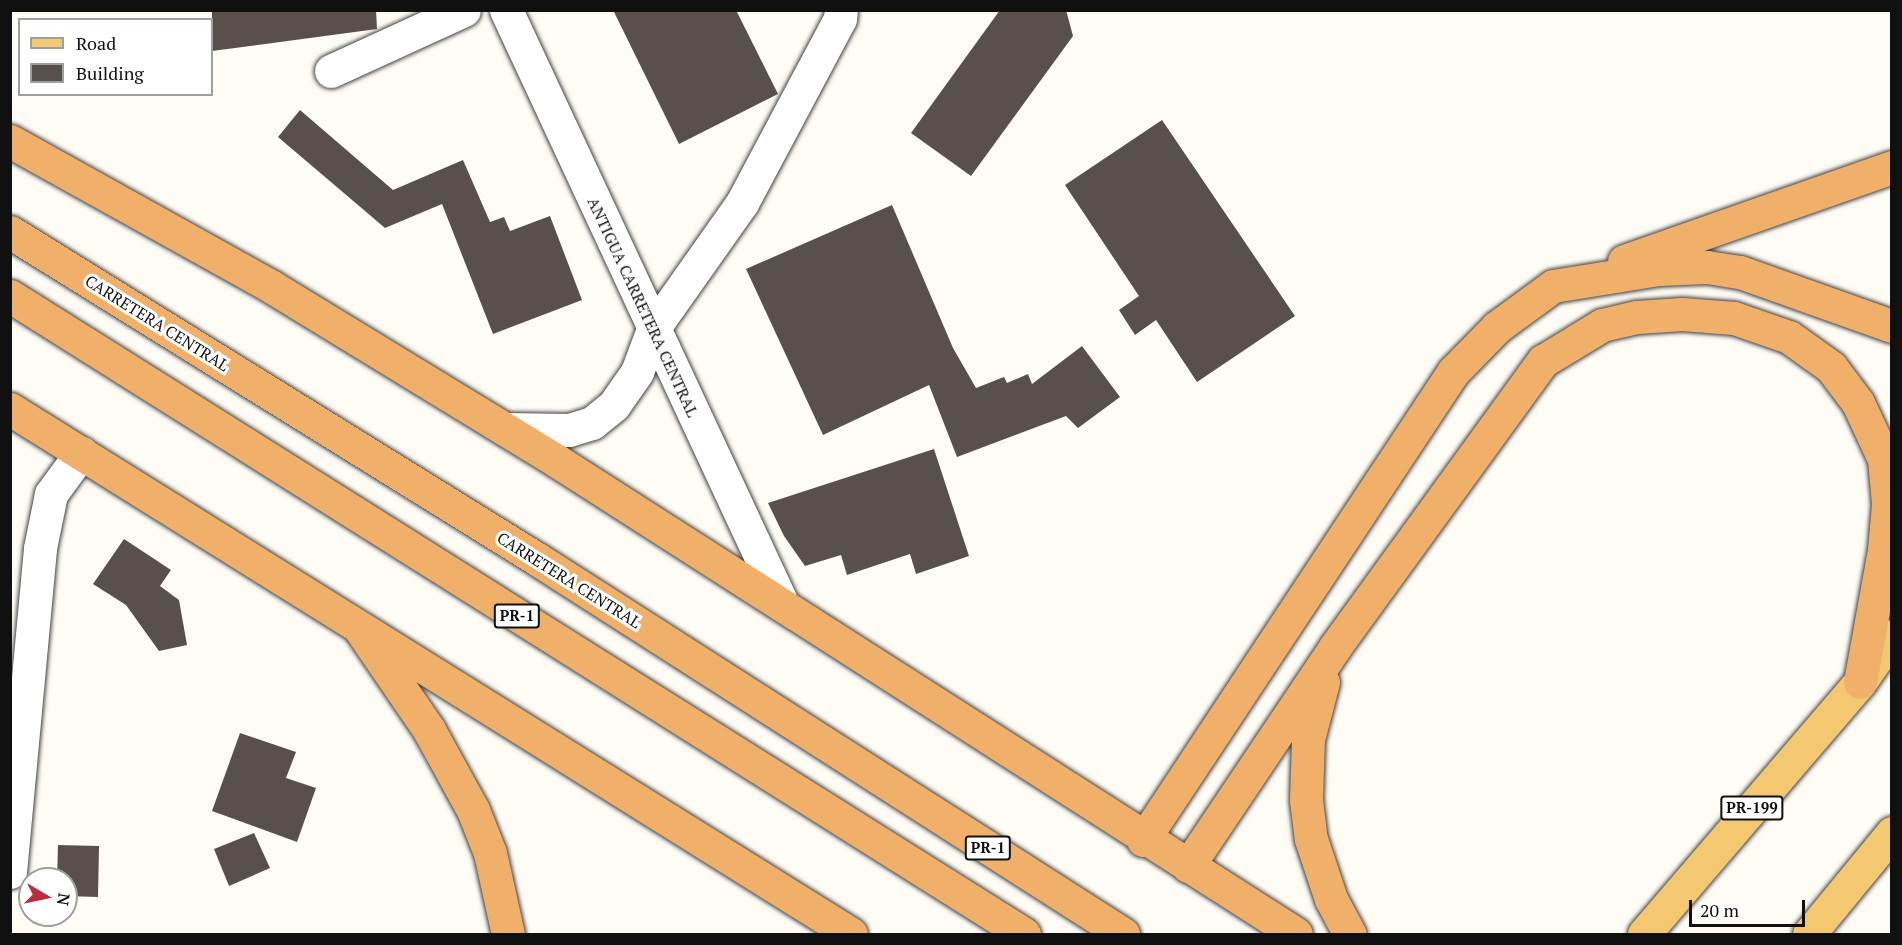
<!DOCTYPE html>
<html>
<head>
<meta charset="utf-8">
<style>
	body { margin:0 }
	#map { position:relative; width:1902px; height:945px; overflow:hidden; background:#fefcf4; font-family:"PT Serif",serif }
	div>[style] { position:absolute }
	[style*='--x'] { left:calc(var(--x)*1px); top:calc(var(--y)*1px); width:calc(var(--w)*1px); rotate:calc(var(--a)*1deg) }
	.building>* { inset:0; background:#59504d }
	.roads { filter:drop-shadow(0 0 2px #434343) drop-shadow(0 0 2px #434343) }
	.minor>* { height:33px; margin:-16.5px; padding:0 16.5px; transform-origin:16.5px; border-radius:16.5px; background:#fff }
	.tertiary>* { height:33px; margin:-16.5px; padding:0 16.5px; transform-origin:16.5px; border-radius:16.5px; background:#fff }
	.primary>* { height:33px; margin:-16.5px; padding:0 16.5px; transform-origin:16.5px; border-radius:16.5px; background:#f3c870 }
	.trunk>* { height:33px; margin:-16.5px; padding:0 16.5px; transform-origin:16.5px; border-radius:16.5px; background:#f0b069 }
	span { translate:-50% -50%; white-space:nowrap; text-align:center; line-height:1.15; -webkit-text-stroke:6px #fff; paint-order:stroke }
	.shield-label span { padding:2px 4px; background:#fff; border:2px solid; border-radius:4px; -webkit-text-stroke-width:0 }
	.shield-label { font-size:15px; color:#101010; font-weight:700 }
	.street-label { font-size:16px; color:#101010 }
	.frame { position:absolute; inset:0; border:12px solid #101010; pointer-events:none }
	.legend { position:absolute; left:18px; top:18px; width:195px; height:78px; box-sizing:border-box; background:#fff; border:2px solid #9f9f9f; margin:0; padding:8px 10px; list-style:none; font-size:18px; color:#101010 }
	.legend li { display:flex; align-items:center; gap:12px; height:30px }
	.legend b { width:30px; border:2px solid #9f9f9f }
	.north { position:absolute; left:18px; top:867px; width:60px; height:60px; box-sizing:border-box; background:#fff; border:2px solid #9f9f9f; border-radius:50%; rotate:99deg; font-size:16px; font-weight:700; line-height:24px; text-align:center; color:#101010 }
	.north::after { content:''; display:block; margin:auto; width:21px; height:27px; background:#bc2d3f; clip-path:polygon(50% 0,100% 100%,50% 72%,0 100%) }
	.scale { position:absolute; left:1689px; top:900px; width:116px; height:27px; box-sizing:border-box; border:3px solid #101010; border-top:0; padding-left:8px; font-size:18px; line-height:21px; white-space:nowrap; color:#101010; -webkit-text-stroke:4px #fff; paint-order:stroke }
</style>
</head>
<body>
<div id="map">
	<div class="building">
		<i style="clip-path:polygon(212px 10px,376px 10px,377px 29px,212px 51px)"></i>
		<i style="clip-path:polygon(613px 10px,736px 10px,778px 94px,679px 144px)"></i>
		<i style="clip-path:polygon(1000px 10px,1066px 10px,1073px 36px,971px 176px,911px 133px)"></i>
		<i style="clip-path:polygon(300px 110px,393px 190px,463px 160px,490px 222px,504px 217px,510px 231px,550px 216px,582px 300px,493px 334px,442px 204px,385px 228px,278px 137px)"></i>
		<i style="clip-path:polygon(1162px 120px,1295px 316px,1197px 382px,1156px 320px,1135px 335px,1119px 310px,1139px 296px,1065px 185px)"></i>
		<i style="clip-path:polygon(892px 205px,953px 348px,976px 388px,1004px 377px,1007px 383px,1028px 374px,1032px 384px,1082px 346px,1120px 397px,1078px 428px,1066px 416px,957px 457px,929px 385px,823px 435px,746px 269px)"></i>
		<i style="clip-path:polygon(934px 449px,969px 556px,916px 574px,910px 554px,847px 575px,841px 555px,805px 566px,784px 536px,768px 503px)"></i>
		<i style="clip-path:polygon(124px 539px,171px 570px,160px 586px,179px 600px,187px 645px,159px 651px,126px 605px,93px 584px)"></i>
		<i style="clip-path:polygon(240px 733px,296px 752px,286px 778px,316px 788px,297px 842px,212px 811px)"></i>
		<i style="clip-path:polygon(254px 833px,270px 868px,229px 886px,214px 849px)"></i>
		<i style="clip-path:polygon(58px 845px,99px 846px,98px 897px,66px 896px,66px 879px,57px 879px)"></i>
	</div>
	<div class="roads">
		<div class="minor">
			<i style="--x:331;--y:71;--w:146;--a:-24.6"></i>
			<i style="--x:653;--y:329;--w:154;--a:-54.8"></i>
			<i style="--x:742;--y:203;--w:208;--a:-62"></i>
			<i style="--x:840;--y:19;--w:9;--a:-84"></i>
			<i style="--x:10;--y:872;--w:325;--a:-84.7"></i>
			<i style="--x:40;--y:548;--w:55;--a:-78.5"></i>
			<i style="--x:51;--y:494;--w:51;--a:-53.8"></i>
		</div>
		<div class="tertiary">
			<i style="--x:506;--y:10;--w:654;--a:65.04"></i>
			<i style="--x:505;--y:429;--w:64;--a:0.9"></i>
			<i style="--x:569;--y:430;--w:24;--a:-17"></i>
			<i style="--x:592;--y:423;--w:28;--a:-39"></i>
			<i style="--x:614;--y:405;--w:40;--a:-55.1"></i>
			<i style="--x:637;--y:372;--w:46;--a:-69.6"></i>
		</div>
		<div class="primary">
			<i style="--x:1644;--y:934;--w:332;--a:-49.4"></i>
			<i style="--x:1860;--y:682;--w:56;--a:-55.2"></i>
			<i style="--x:1809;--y:934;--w:131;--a:-50.6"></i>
		</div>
		<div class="trunk">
			<i style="--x:10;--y:141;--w:300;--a:29.1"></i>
			<i style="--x:272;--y:287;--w:334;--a:31.4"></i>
			<i style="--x:557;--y:461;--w:877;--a:32.62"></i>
			<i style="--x:10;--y:232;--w:620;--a:31.82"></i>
			<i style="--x:537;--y:559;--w:696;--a:32.62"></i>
			<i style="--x:1624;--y:261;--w:284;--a:-19.3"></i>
			<i style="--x:10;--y:296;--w:1198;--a:32.18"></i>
			<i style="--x:10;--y:409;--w:991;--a:31.97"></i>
			<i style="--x:362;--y:632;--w:119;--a:55.6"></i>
			<i style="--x:429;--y:730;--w:91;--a:61.2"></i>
			<i style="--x:473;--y:810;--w:46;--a:68.4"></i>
			<i style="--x:490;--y:853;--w:83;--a:77.5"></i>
			<i style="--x:1323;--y:682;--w:59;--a:104.7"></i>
			<i style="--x:1308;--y:739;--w:61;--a:91.9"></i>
			<i style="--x:1306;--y:800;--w:39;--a:83"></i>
			<i style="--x:1311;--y:839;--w:63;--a:71.6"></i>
			<i style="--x:1331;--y:899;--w:40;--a:62"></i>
			<i style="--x:1143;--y:840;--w:561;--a:-56.48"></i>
			<i style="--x:1453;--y:372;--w:63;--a:-45.6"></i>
			<i style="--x:1497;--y:327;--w:69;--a:-36.2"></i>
			<i style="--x:1553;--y:286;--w:107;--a:-9.1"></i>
			<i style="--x:1659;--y:269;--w:48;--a:-2.4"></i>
			<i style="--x:1707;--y:267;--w:33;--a:9"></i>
			<i style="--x:1740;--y:272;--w:161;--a:19.6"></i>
			<i style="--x:1188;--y:866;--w:264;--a:-56.1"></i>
			<i style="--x:1335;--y:647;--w:354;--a:-54"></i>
			<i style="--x:1543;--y:361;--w:69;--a:-31.4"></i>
			<i style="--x:1602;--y:325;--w:36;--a:-13"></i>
			<i style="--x:1637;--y:317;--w:45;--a:-3.8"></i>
			<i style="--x:1682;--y:314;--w:52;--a:4.4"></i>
			<i style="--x:1734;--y:318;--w:58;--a:19.1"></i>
			<i style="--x:1789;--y:337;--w:52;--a:35.5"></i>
			<i style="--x:1831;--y:367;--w:45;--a:53.1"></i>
			<i style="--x:1858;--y:403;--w:62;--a:65.1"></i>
			<i style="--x:1884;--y:459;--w:45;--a:84.9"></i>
			<i style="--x:1888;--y:504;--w:46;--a:95"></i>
			<i style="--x:1884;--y:550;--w:134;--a:100.3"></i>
		</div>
	</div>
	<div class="shield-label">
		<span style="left:517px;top:616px">PR-1</span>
		<span style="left:1752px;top:808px">PR-199</span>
		<span style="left:988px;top:848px">PR-1</span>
	</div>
	<div class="street-label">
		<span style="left:643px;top:307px;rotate:65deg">ANTIGUA CARRETERA CENTRAL</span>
		<span style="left:157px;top:323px;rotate:32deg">CARRETERA CENTRAL</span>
		<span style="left:569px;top:580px;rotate:32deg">CARRETERA CENTRAL</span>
	</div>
	<div class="frame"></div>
	<ul class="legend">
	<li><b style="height:8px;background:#f3c870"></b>Road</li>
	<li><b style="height:16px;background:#59504d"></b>Building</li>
	</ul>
	<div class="north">N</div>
	<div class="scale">20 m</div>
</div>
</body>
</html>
